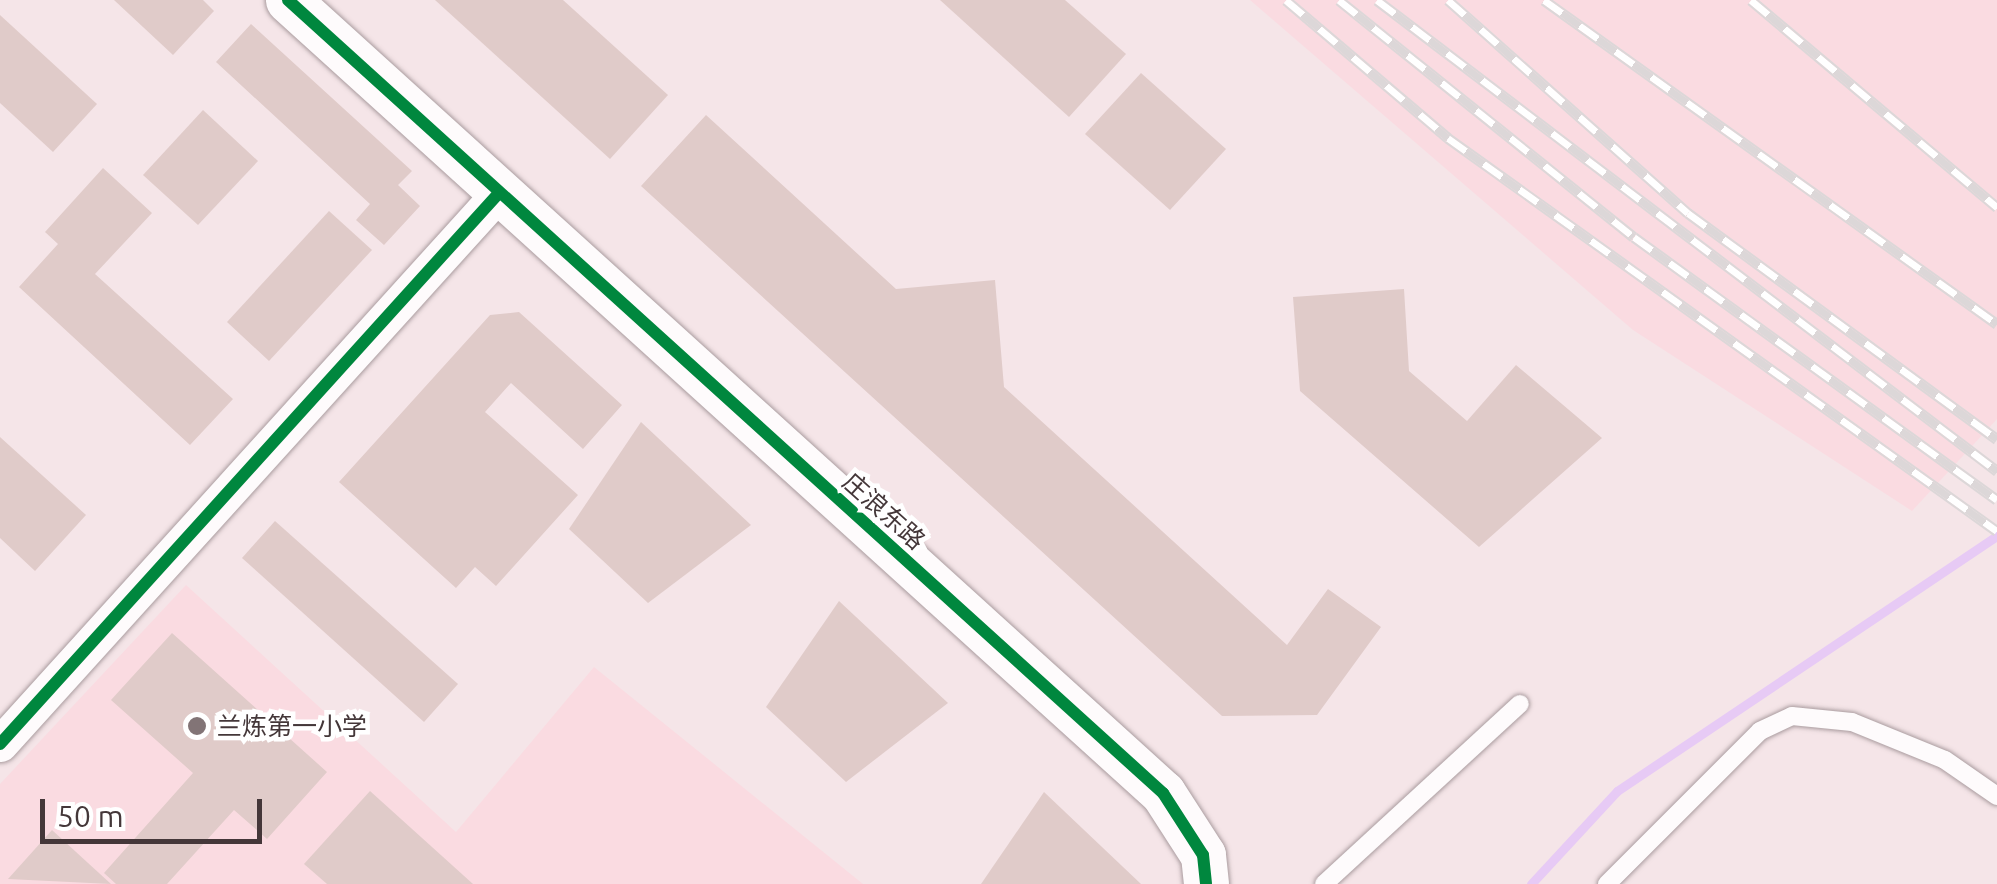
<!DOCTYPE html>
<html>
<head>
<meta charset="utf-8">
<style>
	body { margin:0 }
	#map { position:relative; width:1997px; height:884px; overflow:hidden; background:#f5e5e8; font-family:Ubuntu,"Noto Sans SC",sans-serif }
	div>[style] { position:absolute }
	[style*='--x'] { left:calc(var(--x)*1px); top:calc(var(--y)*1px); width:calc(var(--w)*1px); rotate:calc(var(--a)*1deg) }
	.built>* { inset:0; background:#fadbe1 }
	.stream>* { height:9px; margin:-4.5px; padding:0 4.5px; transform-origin:4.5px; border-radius:4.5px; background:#e7caf5 }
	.building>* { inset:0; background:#e0cbc9 }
	.roads { filter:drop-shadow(0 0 2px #aa9c9f) drop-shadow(0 0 2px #aa9c9f) }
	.service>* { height:18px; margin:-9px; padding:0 9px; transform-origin:9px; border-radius:9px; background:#fefbfc }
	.minor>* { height:35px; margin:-17.5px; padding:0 17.5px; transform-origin:17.5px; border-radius:17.5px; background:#fefbfc }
	.tertiary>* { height:45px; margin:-22.5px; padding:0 22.5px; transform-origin:22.5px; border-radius:22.5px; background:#fefbfc }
	.rail>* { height:11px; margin-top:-5.5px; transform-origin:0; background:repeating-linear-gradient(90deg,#fff 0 22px,#dcd7d8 0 44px); box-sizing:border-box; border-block:2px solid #dcd7d8 }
	.cycleway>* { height:12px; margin:-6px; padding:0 6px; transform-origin:6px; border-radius:6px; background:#00873e }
	.dots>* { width:28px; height:28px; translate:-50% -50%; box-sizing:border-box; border:5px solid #fff; border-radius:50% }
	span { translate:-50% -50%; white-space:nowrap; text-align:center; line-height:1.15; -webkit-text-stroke:9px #fff; paint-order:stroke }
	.street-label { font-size:25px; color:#443739 }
	.poi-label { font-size:25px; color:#443739 }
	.left { translate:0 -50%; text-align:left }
	.scale { position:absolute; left:40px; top:799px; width:222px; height:45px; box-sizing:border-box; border:5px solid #443739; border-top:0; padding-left:12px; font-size:30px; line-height:35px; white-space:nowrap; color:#443739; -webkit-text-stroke:8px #fff; paint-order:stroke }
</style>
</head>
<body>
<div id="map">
	<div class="built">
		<i style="clip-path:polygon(1250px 0,1997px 0,1997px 419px,1912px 511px,1633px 330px)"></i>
		<i style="clip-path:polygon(186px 585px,456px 832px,594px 667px,863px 884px,0 884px,0 784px)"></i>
	</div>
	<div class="stream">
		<i style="--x:1531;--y:884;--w:127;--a:-47.2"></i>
		<i style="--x:1617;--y:791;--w:458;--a:-33.9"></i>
	</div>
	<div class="building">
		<i style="clip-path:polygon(114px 0,203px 0,214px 11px,173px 55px)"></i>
		<i style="clip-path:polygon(435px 0,563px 0,668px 95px,610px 159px)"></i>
		<i style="clip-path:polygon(940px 0,1065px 0,1126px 54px,1069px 117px)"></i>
		<i style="clip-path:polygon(0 15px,97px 104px,53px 152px,0 103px)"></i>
		<i style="clip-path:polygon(251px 24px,412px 171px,398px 185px,420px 206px,384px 245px,356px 220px,370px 204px,216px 62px)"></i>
		<i style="clip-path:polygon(1141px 73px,1226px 149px,1170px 210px,1085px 134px)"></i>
		<i style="clip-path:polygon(203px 110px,258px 161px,198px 225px,143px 175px)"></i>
		<i style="clip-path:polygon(706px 115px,896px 289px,995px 280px,1004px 387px,1287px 645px,1328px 589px,1381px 627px,1317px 715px,1222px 716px,641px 186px)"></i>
		<i style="clip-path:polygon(103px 168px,152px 213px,95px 274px,233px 399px,190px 445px,19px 287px,58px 244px,45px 232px)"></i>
		<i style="clip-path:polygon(329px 211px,372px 250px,269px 361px,227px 322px)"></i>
		<i style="clip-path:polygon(1404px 289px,1409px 371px,1467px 421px,1516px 365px,1602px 438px,1479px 547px,1300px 391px,1293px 297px)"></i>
		<i style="clip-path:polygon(519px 312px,622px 405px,583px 449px,511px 383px,485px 412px,578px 495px,496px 586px,475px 567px,456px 588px,339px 482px,490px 315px)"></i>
		<i style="clip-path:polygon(641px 422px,751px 525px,648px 603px,569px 529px)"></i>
		<i style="clip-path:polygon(0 437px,86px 515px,35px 571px,0 538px)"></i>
		<i style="clip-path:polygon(275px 521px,458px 684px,424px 722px,242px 558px)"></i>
		<i style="clip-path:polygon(839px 601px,948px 703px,846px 782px,766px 707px)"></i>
		<i style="clip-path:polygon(172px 633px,327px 772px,267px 839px,234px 810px,167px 884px,116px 884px,104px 873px,193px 773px,111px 700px)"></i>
		<i style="clip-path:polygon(370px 791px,473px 884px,327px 884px,304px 864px)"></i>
		<i style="clip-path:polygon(1044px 792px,1141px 884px,981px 884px)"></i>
		<i style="clip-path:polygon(52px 830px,111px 884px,8px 879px)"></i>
	</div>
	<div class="roads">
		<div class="service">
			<i style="--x:1324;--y:884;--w:266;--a:-42.6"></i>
			<i style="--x:1607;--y:884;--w:216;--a:-45"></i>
			<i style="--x:1760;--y:731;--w:35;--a:-25"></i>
			<i style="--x:1792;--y:716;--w:60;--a:5.7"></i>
			<i style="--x:1852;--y:722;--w:100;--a:22.2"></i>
			<i style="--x:1945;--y:760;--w:63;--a:34.7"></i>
		</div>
		<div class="minor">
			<i style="--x:0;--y:744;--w:743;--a:-47.84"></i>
		</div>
		<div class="tertiary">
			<i style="--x:288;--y:0;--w:1181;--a:42.19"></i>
			<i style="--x:1163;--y:793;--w:74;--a:57.2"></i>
			<i style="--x:1203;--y:855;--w:29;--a:84"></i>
		</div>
	</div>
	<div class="rail">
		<i style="--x:1286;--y:0;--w:213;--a:40.4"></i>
		<i style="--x:1448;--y:138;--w:675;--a:35.6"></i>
		<i style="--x:1339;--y:0;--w:378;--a:38.8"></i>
		<i style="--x:1634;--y:237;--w:448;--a:35.9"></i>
		<i style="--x:1377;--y:0;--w:779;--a:37.22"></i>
		<i style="--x:1448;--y:0;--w:321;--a:41.6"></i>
		<i style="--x:1688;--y:213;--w:383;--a:36.2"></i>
		<i style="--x:1544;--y:0;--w:557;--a:35.57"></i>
		<i style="--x:1751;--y:0;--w:322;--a:40.1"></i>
	</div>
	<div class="cycleway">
		<i style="--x:288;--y:0;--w:1181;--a:42.19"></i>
		<i style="--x:1163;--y:793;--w:74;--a:57.2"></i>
		<i style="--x:1203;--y:855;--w:29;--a:84"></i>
		<i style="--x:0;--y:744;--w:743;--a:-47.84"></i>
	</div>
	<div class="dots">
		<i style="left:197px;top:726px;background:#827476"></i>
	</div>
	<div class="street-label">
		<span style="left:884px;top:511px;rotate:42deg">庄浪东路</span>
	</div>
	<div class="poi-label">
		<span class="left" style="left:217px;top:726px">兰炼第一小学</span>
	</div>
	<div class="scale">50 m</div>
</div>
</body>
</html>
